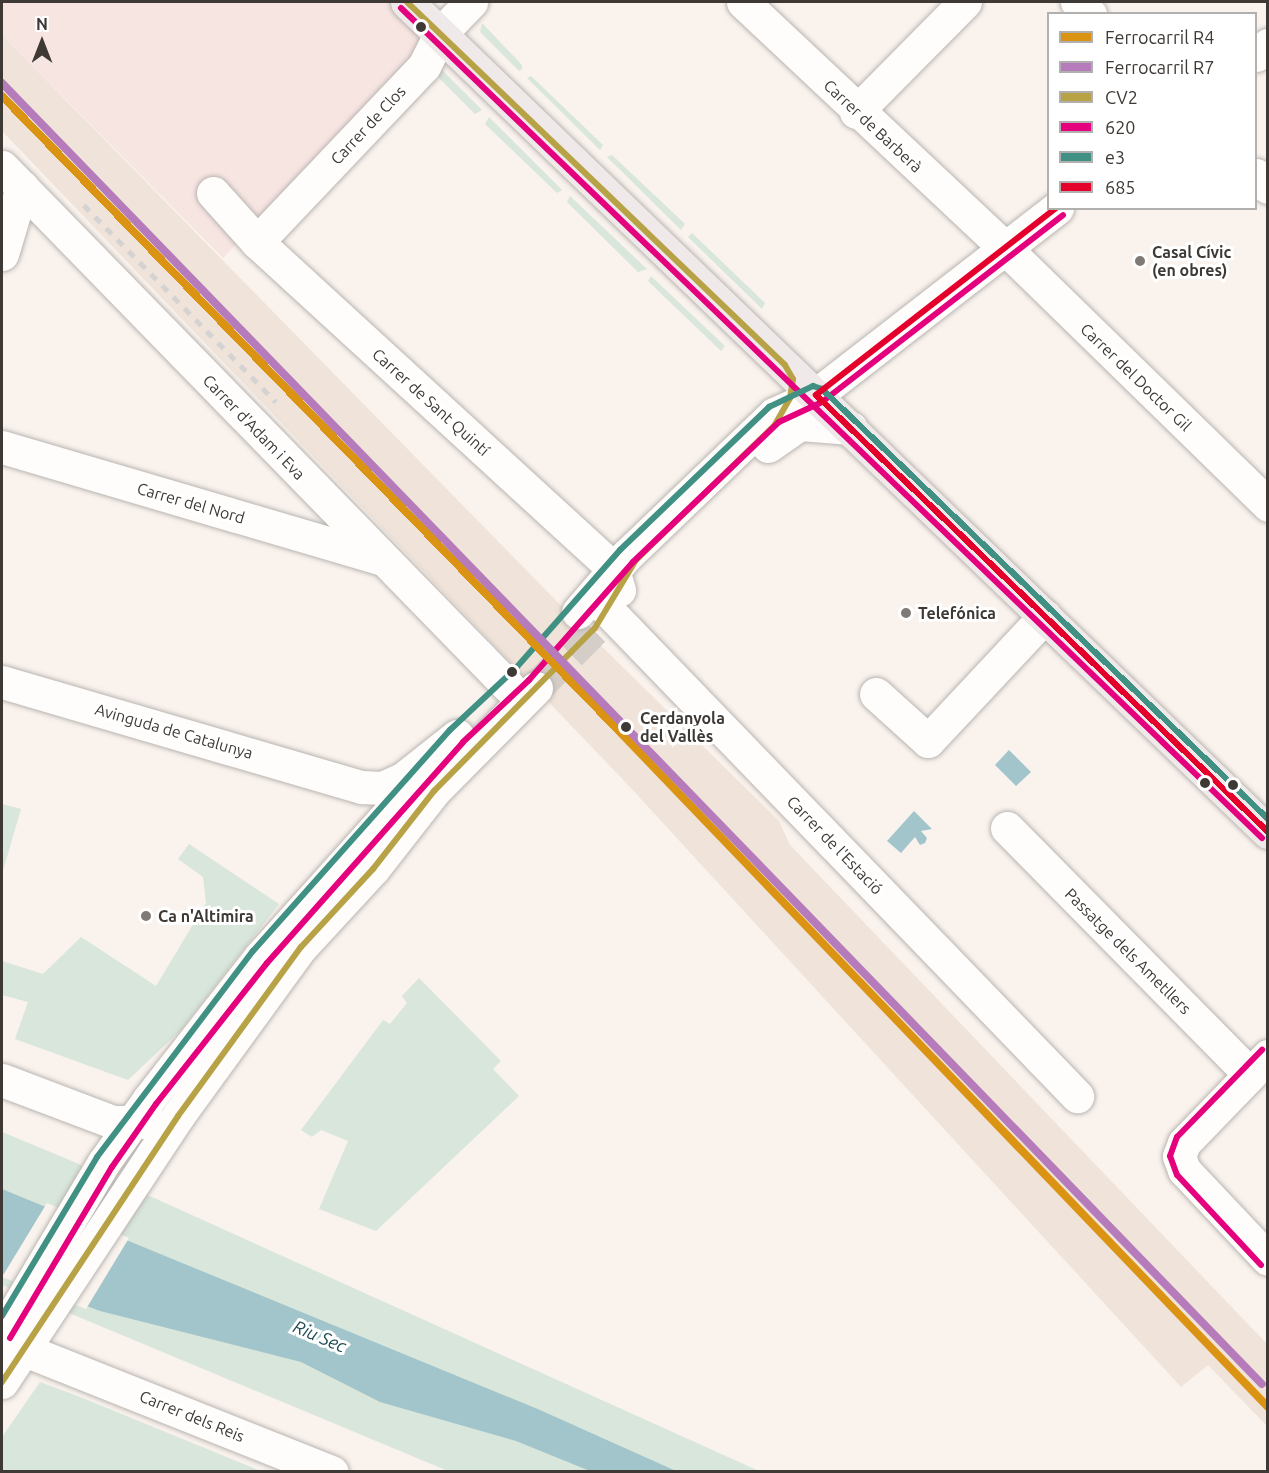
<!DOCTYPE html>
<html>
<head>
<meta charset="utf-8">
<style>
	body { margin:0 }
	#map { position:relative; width:1269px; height:1473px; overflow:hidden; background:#f9f2ed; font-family:Ubuntu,sans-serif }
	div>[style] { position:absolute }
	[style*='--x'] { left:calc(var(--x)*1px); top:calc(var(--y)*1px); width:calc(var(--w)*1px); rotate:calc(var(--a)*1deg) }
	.industrial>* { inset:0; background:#f7e5e2 }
	.built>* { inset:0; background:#f0e3d9 }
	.green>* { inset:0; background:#d8e6db }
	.water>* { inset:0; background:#a2c5cc }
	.pier>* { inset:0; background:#f9f2ed }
	.minor-tunnel>* { height:33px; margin-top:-16.5px; transform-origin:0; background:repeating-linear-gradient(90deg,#d4cdc8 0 33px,transparent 0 49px) }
	.roads { filter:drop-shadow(0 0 2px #bab5b1) drop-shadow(0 0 2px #bab5b1) }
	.minor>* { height:33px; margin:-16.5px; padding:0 16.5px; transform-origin:16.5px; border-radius:16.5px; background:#fefdfc }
	.major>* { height:33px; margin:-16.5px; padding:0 16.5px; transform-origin:16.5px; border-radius:16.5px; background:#f0e9ea }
	.rail>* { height:4.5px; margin-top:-2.25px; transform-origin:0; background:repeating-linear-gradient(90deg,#d5d3d2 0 8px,transparent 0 16px) }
	.bus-1>* { height:6px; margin:-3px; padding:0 3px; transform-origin:3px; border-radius:3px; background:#b8a246 }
	.bus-2>* { height:6px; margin:-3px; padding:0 3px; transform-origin:3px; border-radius:3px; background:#e5007d }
	.bus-3>* { height:6px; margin:-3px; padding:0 3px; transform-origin:3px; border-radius:3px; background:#409183 }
	.bus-4>* { height:6px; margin:-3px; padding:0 3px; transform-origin:3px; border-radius:3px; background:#e4002b }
	.rail-1>* { height:8px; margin:-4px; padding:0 4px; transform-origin:4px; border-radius:4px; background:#da9313 }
	.rail-2>* { height:8px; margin:-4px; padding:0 4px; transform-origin:4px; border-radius:4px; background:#b57bba }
	.dots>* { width:16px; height:16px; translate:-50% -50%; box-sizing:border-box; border:3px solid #fff; border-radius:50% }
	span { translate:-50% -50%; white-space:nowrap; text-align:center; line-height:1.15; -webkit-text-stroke:6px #fff; paint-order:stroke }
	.street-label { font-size:16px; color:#3e3935 }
	.poi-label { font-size:16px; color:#3e3935; font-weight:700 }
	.left { translate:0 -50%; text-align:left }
	.stop-label { font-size:16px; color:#3e3935; font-weight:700 }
	.water-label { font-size:18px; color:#1e4c56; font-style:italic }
	.frame { position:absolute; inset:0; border:3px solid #3e3935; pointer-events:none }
	.legend { position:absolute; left:1047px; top:12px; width:210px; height:198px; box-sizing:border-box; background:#fff; border:2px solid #b2b0ae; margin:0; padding:8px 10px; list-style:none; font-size:18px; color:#3e3935 }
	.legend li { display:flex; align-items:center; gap:12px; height:30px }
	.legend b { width:30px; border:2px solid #b2b0ae }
	.north { position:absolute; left:12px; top:12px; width:60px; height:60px; -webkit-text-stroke:4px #fff; paint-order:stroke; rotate:0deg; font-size:16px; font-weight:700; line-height:24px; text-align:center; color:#3e3935 }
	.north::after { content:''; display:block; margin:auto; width:21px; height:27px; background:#3e3935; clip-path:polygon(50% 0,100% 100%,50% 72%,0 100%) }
</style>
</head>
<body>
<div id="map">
	<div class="industrial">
		<i style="clip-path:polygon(2px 2px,421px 2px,444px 23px,223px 258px,2px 35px)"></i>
	</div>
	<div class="built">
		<i style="clip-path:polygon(2px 35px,577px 622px,779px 821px,790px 845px,1267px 1344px,1267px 1426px,1208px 1365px,1181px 1387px,630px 787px,2px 131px)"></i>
	</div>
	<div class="green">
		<i style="clip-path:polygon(482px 23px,522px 65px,522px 69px,519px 71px,480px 32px)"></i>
		<i style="clip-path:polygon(440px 70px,443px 71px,482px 110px,475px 114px,434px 73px)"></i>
		<i style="clip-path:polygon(531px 76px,603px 145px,600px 150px,527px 78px)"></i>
		<i style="clip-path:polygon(489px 117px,562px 190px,557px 193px,485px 124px)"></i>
		<i style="clip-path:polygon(612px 155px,685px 224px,681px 230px,607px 157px)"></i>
		<i style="clip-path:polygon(570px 196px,647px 269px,638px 272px,567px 202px)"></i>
		<i style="clip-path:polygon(692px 233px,765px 303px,762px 309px,688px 237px)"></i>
		<i style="clip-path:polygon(651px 276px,725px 346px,721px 351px,648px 281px)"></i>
		<i style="clip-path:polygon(2px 804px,21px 809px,2px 874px)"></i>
		<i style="clip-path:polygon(189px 844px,279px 904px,181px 1030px,128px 1080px,15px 1039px,28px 1002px,2px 995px,2px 961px,43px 974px,81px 937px,156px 986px,206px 903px,203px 877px,178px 859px)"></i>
		<i style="clip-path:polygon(419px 978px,501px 1061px,493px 1069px,519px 1096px,376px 1231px,319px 1209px,348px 1141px,321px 1130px,312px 1137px,301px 1130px,383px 1020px,390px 1024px,407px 1003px,402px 996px)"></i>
		<i style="clip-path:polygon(2px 1132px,72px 1161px,759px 1471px,448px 1471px,2px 1285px)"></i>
		<i style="clip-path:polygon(40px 1382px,80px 1397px,261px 1471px,2px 1471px,2px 1437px)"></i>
	</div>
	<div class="water">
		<i style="clip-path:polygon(1009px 750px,1031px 772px,1016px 786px,995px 765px)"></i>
		<i style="clip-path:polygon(914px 811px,932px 829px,921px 831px,927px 838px,925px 843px,920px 845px,915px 837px,901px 853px,887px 841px)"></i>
		<i style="clip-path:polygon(2px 1189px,540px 1410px,676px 1471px,590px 1471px,516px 1441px,380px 1402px,301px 1362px,100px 1311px,2px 1274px)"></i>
	</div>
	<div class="pier">
		<i style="clip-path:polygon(47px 1203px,129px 1238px,86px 1309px,2px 1277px)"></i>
	</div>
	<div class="minor-tunnel">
		<i style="--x:536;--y:688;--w:84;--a:-45.5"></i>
	</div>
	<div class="roads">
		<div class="minor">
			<i style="--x:743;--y:2;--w:359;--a:43.2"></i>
			<i style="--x:1005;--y:248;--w:368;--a:44.3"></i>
			<i style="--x:1077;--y:2;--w:18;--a:43"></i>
			<i style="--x:1256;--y:55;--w:16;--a:-40"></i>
			<i style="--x:856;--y:112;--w:155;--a:-45.3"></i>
			<i style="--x:2;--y:167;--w:726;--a:45.73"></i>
			<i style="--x:1256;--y:175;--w:17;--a:45"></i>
			<i style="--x:213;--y:193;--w:66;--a:48.1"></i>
			<i style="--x:257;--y:242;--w:472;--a:42.5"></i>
			<i style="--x:605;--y:561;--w:12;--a:48"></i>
			<i style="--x:613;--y:570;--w:21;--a:73"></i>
			<i style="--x:257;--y:242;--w:243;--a:-46.5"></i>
			<i style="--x:424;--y:66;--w:36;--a:-63"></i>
			<i style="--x:440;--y:34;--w:45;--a:-45.9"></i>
			<i style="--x:2;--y:254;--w:70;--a:-73.4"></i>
			<i style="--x:768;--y:446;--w:39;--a:-35"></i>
			<i style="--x:800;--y:424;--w:51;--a:4.5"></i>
			<i style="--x:2;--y:447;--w:394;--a:16.4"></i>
			<i style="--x:593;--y:595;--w:697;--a:45.99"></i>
			<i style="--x:578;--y:612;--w:74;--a:-49.4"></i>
			<i style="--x:626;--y:556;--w:205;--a:-43.8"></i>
			<i style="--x:774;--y:414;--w:46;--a:-24.3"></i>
			<i style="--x:816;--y:395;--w:305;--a:-37.8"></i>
			<i style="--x:2;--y:682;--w:375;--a:16.3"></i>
			<i style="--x:362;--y:787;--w:20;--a:3"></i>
			<i style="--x:382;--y:788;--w:24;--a:-24"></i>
			<i style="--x:404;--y:778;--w:68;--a:-38.4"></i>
			<i style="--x:876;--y:694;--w:70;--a:42.1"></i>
			<i style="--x:928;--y:741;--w:171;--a:-46.9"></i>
			<i style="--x:1007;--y:828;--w:346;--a:45.4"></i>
			<i style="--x:1268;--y:1056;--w:121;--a:134"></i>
			<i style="--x:1184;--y:1143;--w:14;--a:111"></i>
			<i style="--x:1179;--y:1156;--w:15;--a:70"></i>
			<i style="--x:1184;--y:1170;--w:122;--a:46.7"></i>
			<i style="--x:2;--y:1080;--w:119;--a:20.7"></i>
			<i style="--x:113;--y:1122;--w:37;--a:0"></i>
			<i style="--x:2;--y:1333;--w:199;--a:-59.2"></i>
			<i style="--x:104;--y:1162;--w:77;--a:-54.5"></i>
			<i style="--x:149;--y:1099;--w:180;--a:-52"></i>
			<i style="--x:260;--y:957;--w:219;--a:-48.1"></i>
			<i style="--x:2;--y:1341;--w:355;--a:21.7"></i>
			<i style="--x:2;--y:1382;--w:319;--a:-56.5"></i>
			<i style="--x:178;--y:1116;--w:209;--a:-54"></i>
			<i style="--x:301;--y:947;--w:106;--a:-47.3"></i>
			<i style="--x:373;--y:869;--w:99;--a:-52"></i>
			<i style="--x:434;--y:791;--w:145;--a:-45.3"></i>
		</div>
		<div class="major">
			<i style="--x:407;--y:2;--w:1196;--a:43.95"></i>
		</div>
	</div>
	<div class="rail">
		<i style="--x:84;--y:205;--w:275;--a:45.7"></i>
	</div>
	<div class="bus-1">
		<i style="--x:2;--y:1382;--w:319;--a:-56.5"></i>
		<i style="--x:178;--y:1116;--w:209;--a:-54"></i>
		<i style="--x:301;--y:947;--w:106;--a:-47.3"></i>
		<i style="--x:373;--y:869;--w:99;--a:-52"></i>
		<i style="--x:434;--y:791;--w:229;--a:-45.4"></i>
		<i style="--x:595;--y:628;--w:79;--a:-58.9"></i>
		<i style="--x:636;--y:560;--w:192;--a:-44.2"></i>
		<i style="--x:774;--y:426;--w:32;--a:-60"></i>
		<i style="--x:790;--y:398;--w:19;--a:-81"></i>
		<i style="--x:793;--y:379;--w:16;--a:-120"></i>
		<i style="--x:785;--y:365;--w:524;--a:-136.16"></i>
	</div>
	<div class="bus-2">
		<i style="--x:401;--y:8;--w:1196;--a:43.95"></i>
		<i style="--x:1261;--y:1265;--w:123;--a:-133"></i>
		<i style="--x:1177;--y:1175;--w:20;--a:-110"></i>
		<i style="--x:1170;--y:1156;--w:20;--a:-70"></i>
		<i style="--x:1177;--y:1137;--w:122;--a:-45.7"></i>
		<i style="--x:10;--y:1338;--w:199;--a:-59.2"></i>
		<i style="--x:112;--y:1167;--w:77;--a:-55.1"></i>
		<i style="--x:156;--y:1104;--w:179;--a:-51.8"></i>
		<i style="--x:267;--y:963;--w:295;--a:-48.4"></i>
		<i style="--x:463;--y:742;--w:91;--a:-43.2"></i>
		<i style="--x:529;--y:680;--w:157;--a:-48.6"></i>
		<i style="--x:633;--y:562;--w:202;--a:-43.8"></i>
		<i style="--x:779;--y:422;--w:47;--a:-24.9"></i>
		<i style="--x:822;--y:402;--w:305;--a:-37.8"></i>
	</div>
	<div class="bus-3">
		<i style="--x:2;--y:1316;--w:185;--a:-59.1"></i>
		<i style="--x:97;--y:1157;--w:258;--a:-52.9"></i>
		<i style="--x:253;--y:951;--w:296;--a:-48.3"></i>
		<i style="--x:450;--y:730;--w:91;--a:-43.2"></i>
		<i style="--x:516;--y:668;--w:157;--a:-48.6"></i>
		<i style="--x:620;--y:550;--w:207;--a:-43.8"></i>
		<i style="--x:769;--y:407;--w:49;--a:-25.5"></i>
		<i style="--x:813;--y:386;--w:9;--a:18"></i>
		<i style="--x:822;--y:389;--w:620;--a:43.95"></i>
	</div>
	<div class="bus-4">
		<i style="--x:1056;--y:208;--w:304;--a:142.1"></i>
		<i style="--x:816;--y:395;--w:629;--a:44.03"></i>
	</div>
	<div class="rail-1">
		<i style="--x:2;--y:96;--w:885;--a:45.82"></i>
		<i style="--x:619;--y:731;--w:937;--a:46.17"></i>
	</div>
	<div class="rail-2">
		<i style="--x:2;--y:83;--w:1811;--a:45.92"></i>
	</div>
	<div class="dots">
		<i style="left:421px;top:27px;background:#3e3935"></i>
		<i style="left:1140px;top:261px;background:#7f7a75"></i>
		<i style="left:906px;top:613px;background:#7f7a75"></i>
		<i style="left:512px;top:672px;background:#3e3935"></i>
		<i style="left:626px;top:727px;background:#3e3935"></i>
		<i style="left:1205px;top:783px;background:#3e3935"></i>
		<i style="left:1233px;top:785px;background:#3e3935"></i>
		<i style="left:146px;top:916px;background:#7f7a75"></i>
	</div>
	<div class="street-label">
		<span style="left:368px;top:125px;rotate:-47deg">Carrer de Clos</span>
		<span style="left:873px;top:126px;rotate:43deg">Carrer de Barberà</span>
		<span style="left:1136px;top:377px;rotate:44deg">Carrer del Doctor Gil</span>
		<span style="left:431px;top:402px;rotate:42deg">Carrer de Sant Quintí</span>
		<span style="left:254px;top:427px;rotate:46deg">Carrer d'Adam i Eva</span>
		<span style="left:191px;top:503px;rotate:16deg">Carrer del Nord</span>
		<span style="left:174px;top:731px;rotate:16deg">Avinguda de Catalunya</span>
		<span style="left:835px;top:845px;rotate:46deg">Carrer de l'Estació</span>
		<span style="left:1128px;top:951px;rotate:45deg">Passatge dels Ametllers</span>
		<span style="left:192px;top:1416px;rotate:22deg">Carrer dels Reis</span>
	</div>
	<div class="poi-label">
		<span class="left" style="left:1152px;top:261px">Casal Cívic<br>(en obres)</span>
		<span class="left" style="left:918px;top:613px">Telefónica</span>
		<span class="left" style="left:158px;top:916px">Ca n'Altimira</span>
	</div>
	<div class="stop-label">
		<span class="left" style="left:640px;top:727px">Cerdanyola<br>del Vallès</span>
	</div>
	<div class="water-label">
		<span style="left:320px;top:1336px;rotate:23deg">Riu Sec</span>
	</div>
	<div class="frame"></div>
	<ul class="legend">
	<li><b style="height:8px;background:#da9313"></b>Ferrocarril R4</li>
	<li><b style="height:8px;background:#b57bba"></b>Ferrocarril R7</li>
	<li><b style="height:8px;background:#b8a246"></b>CV2</li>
	<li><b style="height:8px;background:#e5007d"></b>620</li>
	<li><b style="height:8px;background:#409183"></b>e3</li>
	<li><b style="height:8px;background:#e4002b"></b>685</li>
	</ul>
	<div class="north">N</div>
</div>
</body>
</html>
